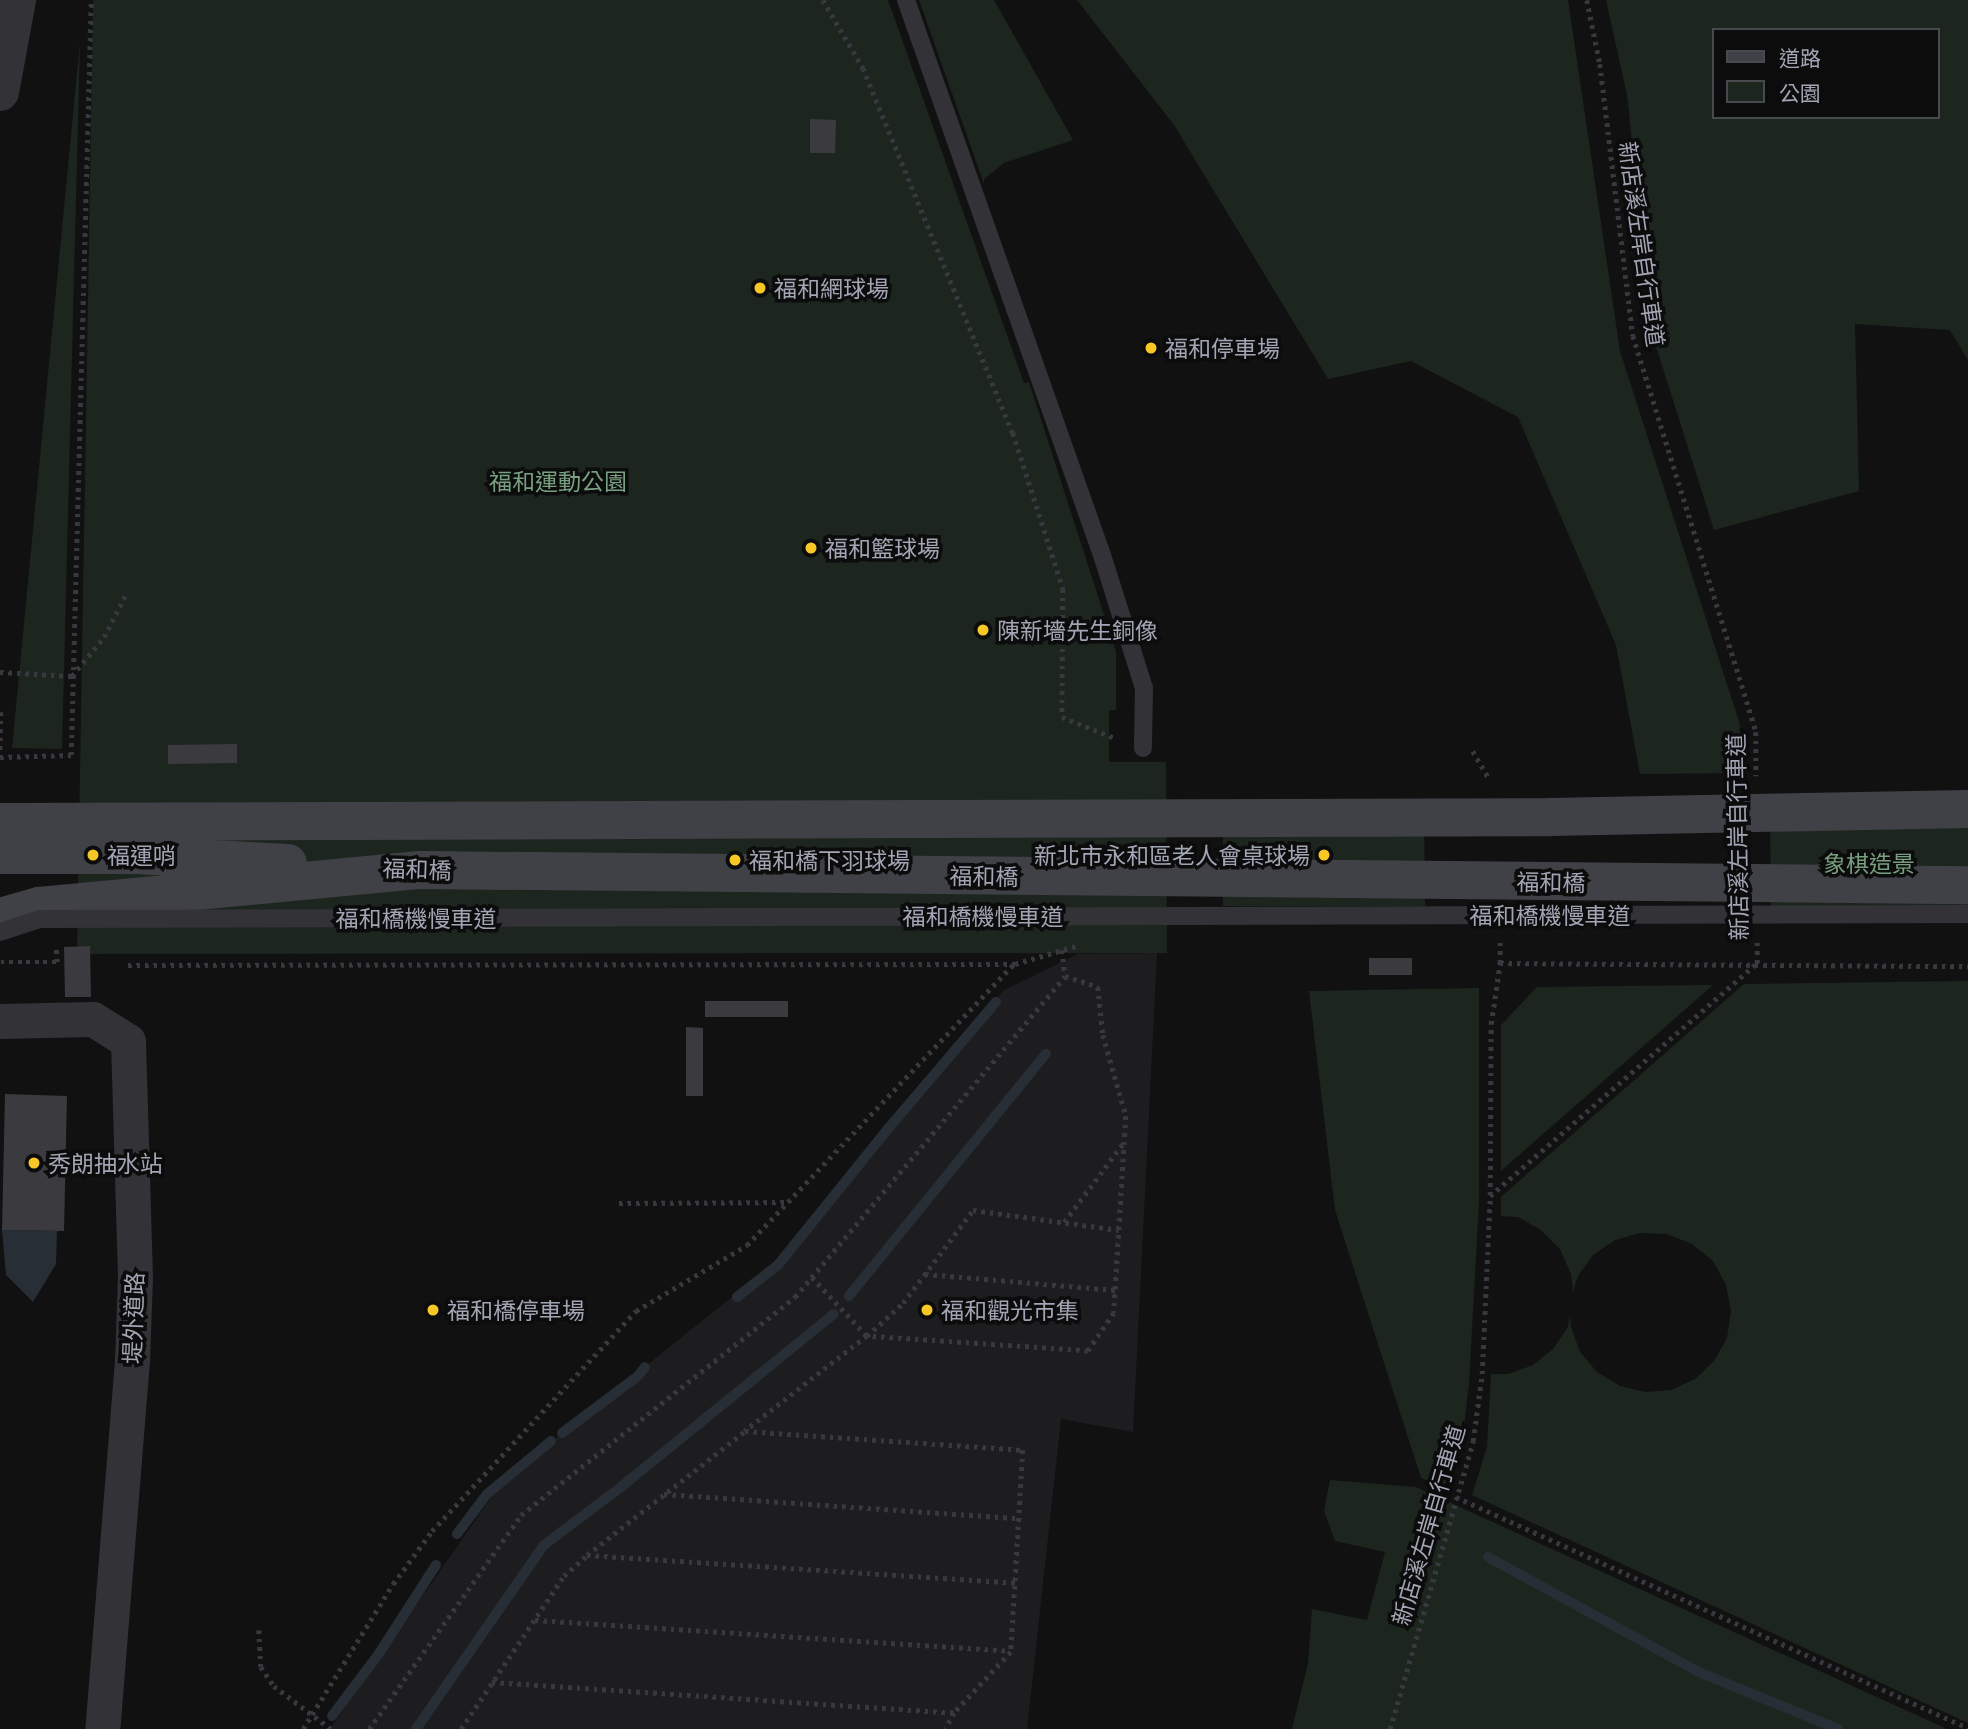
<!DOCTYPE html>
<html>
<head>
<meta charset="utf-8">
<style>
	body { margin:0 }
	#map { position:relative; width:1968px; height:1729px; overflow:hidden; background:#111112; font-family:Lato,"Noto Sans TC",sans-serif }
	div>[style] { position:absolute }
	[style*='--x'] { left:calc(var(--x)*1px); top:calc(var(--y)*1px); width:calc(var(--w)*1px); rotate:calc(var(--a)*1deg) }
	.built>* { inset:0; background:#1d1d1f }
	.green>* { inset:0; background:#1d251f }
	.water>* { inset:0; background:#272e36 }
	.stream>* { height:10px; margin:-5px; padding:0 5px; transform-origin:5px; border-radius:5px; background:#272e36 }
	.building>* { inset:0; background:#3b3b3f }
	.path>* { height:4.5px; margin-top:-2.25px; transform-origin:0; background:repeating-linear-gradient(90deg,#38393e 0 3.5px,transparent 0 8.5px) }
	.service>* { height:18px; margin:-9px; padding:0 9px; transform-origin:9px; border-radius:9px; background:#323237 }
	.minor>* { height:35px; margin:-17.5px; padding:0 17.5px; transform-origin:17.5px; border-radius:17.5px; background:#323237 }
	.tertiary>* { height:38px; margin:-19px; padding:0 19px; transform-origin:19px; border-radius:19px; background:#323237 }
	.secondary>* { height:38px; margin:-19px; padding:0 19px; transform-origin:19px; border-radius:19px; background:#404147 }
	.service-bridge>* { height:18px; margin:-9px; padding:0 9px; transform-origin:9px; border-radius:9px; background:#323237 }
	.secondary-bridge>* { height:38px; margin:-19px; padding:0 19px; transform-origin:19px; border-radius:19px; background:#404147 }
	.dots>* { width:19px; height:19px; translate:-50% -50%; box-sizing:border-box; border:4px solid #0c0c0d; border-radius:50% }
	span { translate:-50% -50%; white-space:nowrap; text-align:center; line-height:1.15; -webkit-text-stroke:7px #0c0c0d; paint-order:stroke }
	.street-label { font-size:23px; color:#a2a5b3 }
	.poi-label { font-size:23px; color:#a2a5b3 }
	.left { translate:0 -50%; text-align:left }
	.right { translate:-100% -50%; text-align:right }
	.park-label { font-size:23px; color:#789f7f }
	.legend { position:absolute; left:1712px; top:28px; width:228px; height:91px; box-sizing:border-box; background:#0c0c0d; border:2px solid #48494f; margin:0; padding:9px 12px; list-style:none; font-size:21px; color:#a2a5b3 }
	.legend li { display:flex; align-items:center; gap:14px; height:35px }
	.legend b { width:35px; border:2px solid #48494f }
</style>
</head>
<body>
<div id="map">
	<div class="built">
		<i style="clip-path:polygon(1157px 953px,1133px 1432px,1061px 1419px,1027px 1729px,330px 1729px,504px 1479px,786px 1254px,1004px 990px,1078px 954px)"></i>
	</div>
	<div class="green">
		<i style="clip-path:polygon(93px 0,888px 0,1024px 383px,1029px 382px,1116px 652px,1116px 710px,1109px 710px,1109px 762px,1166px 762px,1167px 953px,77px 954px)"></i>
		<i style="clip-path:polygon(919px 0,994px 0,1073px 140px,1004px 163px,984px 179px,984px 184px)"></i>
		<i style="clip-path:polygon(1077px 0,1568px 0,1620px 351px,1743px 734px,1748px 773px,1640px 774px,1616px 645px,1518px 417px,1411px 361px,1328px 379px,1174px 125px)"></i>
		<i style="clip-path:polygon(evenodd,1606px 0,1968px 0,1968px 360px,1950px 330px,1855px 324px,1859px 491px,1714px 530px,1654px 340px,1627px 95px,1606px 0,1714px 30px,1938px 30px,1938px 117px,1714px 117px,1714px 30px)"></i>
		<i style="clip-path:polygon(80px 42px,62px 749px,12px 748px)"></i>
		<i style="clip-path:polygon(1770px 804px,1968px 804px,1968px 922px,1771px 923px)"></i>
		<i style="clip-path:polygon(1223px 805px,1424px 805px,1425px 906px,1223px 906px)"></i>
		<i style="clip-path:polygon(1968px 981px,1968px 1723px,1472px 1495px,1487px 1447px,1491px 1374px,1508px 1374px,1533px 1365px,1553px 1349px,1568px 1327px,1570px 1314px,1571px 1327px,1580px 1352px,1597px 1372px,1620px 1386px,1645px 1392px,1671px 1390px,1695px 1379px,1714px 1361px,1727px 1338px,1731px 1311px,1726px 1285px,1713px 1261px,1692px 1244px,1667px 1234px,1640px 1233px,1615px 1240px,1593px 1255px,1578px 1276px,1573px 1292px,1571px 1274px,1560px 1249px,1541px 1230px,1518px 1217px,1501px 1216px,1501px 1197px,1744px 984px)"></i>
		<i style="clip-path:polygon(1713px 985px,1501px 1171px,1501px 1025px,1537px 987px)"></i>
		<i style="clip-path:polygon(1479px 988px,1479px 1202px,1469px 1384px,1463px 1435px,1447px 1489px,1421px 1478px,1335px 1210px,1309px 991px)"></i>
		<i style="clip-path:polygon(1330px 1480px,1416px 1487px,1947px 1729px,1292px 1729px,1308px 1663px,1312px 1609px,1367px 1620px,1385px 1552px,1335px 1541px,1324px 1511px)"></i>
	</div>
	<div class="water">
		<i style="clip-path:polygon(2px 1230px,57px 1231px,56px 1264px,33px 1302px,6px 1275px)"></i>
	</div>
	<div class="stream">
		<i style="--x:849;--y:1296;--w:312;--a:-50.9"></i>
		<i style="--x:737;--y:1297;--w:52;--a:-38"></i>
		<i style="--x:778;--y:1265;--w:174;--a:-51.1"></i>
		<i style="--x:887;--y:1130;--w:168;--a:-49.6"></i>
		<i style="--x:562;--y:1433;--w:95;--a:-36.9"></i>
		<i style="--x:638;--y:1376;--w:11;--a:-52"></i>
		<i style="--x:457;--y:1534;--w:50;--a:-53.1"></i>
		<i style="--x:487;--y:1494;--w:83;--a:-39.6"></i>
		<i style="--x:1488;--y:1557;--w:243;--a:28.6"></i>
		<i style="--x:1701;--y:1673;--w:148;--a:22.2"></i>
		<i style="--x:332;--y:1716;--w:76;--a:-53"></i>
		<i style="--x:378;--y:1655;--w:107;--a:-57.2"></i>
		<i style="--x:416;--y:1729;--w:224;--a:-55.2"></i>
		<i style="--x:544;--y:1545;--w:96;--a:-37"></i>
		<i style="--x:621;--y:1487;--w:274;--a:-39.1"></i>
	</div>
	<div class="building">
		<i style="clip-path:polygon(810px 119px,836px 120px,835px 153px,810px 153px)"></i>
		<i style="clip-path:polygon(237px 744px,237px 763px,168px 764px,168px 745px)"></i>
		<i style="clip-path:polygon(90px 946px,91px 997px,65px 997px,64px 947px)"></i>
		<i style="clip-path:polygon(1369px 958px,1412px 958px,1412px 975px,1369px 975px)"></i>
		<i style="clip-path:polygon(705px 1001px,788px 1001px,788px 1017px,705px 1017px)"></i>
		<i style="clip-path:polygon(686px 1027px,703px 1028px,703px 1096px,686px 1096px)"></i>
		<i style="clip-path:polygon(5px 1094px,67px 1096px,64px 1231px,2px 1230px)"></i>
	</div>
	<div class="path">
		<i style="--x:823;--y:0;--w:79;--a:59.5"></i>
		<i style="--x:863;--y:68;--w:395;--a:67.7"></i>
		<i style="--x:1013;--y:433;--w:164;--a:72.2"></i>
		<i style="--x:1063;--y:589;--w:128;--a:90.4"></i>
		<i style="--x:1062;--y:717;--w:57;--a:21.6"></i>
		<i style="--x:1587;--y:0;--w:65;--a:78.5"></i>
		<i style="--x:1600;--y:64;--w:274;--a:83.1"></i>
		<i style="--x:1633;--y:336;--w:415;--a:72.7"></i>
		<i style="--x:1756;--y:732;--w:44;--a:90"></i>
		<i style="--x:0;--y:672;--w:72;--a:3.2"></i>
		<i style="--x:72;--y:676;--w:50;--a:-50.6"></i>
		<i style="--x:104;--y:637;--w:48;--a:-62.9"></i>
		<i style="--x:1;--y:712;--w:45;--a:91.3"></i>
		<i style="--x:0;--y:757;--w:71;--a:-1.6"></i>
		<i style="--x:71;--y:755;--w:755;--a:-88.48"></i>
		<i style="--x:1473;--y:751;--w:32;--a:60"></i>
		<i style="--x:1062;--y:950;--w:26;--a:83"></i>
		<i style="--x:1;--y:962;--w:56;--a:0"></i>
		<i style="--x:57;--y:962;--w:16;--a:-94"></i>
		<i style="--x:1500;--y:963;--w:468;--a:0.4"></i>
		<i style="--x:128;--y:965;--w:887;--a:-0.06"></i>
		<i style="--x:1015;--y:964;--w:64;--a:-16.4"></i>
		<i style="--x:1490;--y:1195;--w:171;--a:-89.7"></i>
		<i style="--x:1491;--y:1024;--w:62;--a:-81.6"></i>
		<i style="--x:1500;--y:963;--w:21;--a:-90"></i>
		<i style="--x:619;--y:1203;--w:169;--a:-0.3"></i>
		<i style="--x:1064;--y:1222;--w:100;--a:-53.1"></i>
		<i style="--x:925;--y:1274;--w:191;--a:4.8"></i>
		<i style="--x:812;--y:1277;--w:81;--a:47"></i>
		<i style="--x:867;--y:1336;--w:49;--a:-42.5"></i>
		<i style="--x:903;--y:1303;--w:116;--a:-53"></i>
		<i style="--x:973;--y:1210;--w:147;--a:7.8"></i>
		<i style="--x:664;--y:1494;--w:356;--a:3.9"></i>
		<i style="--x:1456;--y:1497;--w:562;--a:24.28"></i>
		<i style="--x:587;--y:1555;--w:429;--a:3.7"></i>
		<i style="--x:535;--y:1620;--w:476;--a:3.7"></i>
		<i style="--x:259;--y:1630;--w:37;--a:87"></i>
		<i style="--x:261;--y:1667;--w:23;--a:56"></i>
		<i style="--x:274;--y:1686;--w:71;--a:37"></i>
		<i style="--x:492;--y:1682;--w:463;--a:3.8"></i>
		<i style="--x:303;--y:1729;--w:171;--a:-58.2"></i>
		<i style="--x:393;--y:1584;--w:66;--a:-53.7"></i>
		<i style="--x:432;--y:1531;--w:300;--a:-47.2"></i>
		<i style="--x:636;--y:1311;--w:129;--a:-30.7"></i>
		<i style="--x:747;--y:1245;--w:388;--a:-46.5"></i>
		<i style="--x:369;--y:1729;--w:262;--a:-54.6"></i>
		<i style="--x:521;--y:1515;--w:350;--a:-38.5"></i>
		<i style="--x:795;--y:1297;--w:419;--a:-49.9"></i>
		<i style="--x:1065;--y:976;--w:35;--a:18"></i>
		<i style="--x:1098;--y:987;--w:48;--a:84.1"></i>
		<i style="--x:1103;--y:1035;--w:84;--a:74.1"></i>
		<i style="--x:1126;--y:1116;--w:197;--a:93.5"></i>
		<i style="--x:1114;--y:1313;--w:46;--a:124.4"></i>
		<i style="--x:1088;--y:1351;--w:222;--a:-176.1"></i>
		<i style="--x:867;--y:1336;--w:155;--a:142.1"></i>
		<i style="--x:461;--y:1729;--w:184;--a:-56.1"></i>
		<i style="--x:564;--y:1576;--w:31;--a:-42"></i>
		<i style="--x:587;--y:1555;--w:201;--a:-38.1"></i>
		<i style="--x:745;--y:1431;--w:279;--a:3.9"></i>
		<i style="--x:1023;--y:1450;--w:202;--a:93.4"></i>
		<i style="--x:1011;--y:1652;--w:83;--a:133.1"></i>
		<i style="--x:954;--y:1713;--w:18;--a:117"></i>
		<i style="--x:1390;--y:1729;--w:300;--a:-73.9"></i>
		<i style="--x:1473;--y:1441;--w:68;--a:-82.3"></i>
		<i style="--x:1482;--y:1374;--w:178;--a:-87.4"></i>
		<i style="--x:1490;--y:1196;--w:354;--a:-41.1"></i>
		<i style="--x:1757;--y:963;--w:24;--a:-90"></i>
	</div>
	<div class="service">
		<i style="--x:906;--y:0;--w:589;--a:70.55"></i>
		<i style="--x:1102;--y:555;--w:139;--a:72.5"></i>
		<i style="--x:1144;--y:688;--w:60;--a:91"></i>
	</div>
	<div class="minor">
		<i style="--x:0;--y:1021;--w:93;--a:-1.2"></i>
		<i style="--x:93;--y:1019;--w:41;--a:32.2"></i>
		<i style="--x:128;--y:1041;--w:235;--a:88.3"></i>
		<i style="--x:135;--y:1276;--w:84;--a:92"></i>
		<i style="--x:132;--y:1360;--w:370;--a:94.6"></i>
	</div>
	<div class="tertiary">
		<i style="--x:0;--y:92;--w:94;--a:-79.5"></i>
	</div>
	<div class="secondary">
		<i style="--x:0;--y:855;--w:136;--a:0"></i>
		<i style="--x:136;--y:855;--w:152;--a:3"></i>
		<i style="--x:0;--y:917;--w:41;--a:-15.8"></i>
		<i style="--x:39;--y:906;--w:383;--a:-5.4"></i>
	</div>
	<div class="service-bridge">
		<i style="--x:0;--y:932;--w:42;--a:-18"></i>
		<i style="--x:40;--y:919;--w:1928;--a:-0.15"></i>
	</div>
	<div class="secondary-bridge">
		<i style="--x:0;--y:822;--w:1550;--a:-0.18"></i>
		<i style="--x:1550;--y:817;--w:418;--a:-1.1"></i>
		<i style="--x:420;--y:870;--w:1548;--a:0.56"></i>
	</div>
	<div class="dots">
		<i style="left:760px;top:288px;background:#f6c725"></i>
		<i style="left:1151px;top:348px;background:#f6c725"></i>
		<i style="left:811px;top:548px;background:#f6c725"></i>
		<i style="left:983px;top:630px;background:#f6c725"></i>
		<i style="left:93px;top:855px;background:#f6c725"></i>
		<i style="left:1324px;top:855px;background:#f6c725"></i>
		<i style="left:735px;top:860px;background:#f6c725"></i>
		<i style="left:34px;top:1163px;background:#f6c725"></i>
		<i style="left:433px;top:1310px;background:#f6c725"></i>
		<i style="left:927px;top:1310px;background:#f6c725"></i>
	</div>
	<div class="street-label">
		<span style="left:1642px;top:244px;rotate:82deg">新店溪左岸自行車道</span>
		<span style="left:1737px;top:837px;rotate:-91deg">新店溪左岸自行車道</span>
		<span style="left:417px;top:869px;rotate:2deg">福和橋</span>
		<span style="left:984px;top:876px;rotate:1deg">福和橋</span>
		<span style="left:1551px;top:882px;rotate:1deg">福和橋</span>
		<span style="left:1550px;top:915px">福和橋機慢車道</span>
		<span style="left:983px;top:916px">福和橋機慢車道</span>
		<span style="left:416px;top:918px">福和橋機慢車道</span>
		<span style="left:133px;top:1318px;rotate:-88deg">堤外道路</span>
		<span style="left:1428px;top:1525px;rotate:-74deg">新店溪左岸自行車道</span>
	</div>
	<div class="poi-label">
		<span class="left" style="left:774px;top:288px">福和網球場</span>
		<span class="left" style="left:1165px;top:348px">福和停車場</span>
		<span class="left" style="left:825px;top:548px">福和籃球場</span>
		<span class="left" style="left:997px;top:630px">陳新墻先生銅像</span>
		<span class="left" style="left:107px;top:855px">福運哨</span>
		<span class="right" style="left:1310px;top:855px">新北市永和區老人會桌球場</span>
		<span class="left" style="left:749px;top:860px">福和橋下羽球場</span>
		<span class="left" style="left:48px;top:1163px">秀朗抽水站</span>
		<span class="left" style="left:447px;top:1310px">福和橋停車場</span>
		<span class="left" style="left:941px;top:1310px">福和觀光市集</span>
	</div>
	<div class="park-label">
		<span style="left:558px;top:481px">福和運動公園</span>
		<span style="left:1869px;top:863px">象棋造景</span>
	</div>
	<ul class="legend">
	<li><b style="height:9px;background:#404147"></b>道路</li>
	<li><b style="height:19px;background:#1d251f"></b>公園</li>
	</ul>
</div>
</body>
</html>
